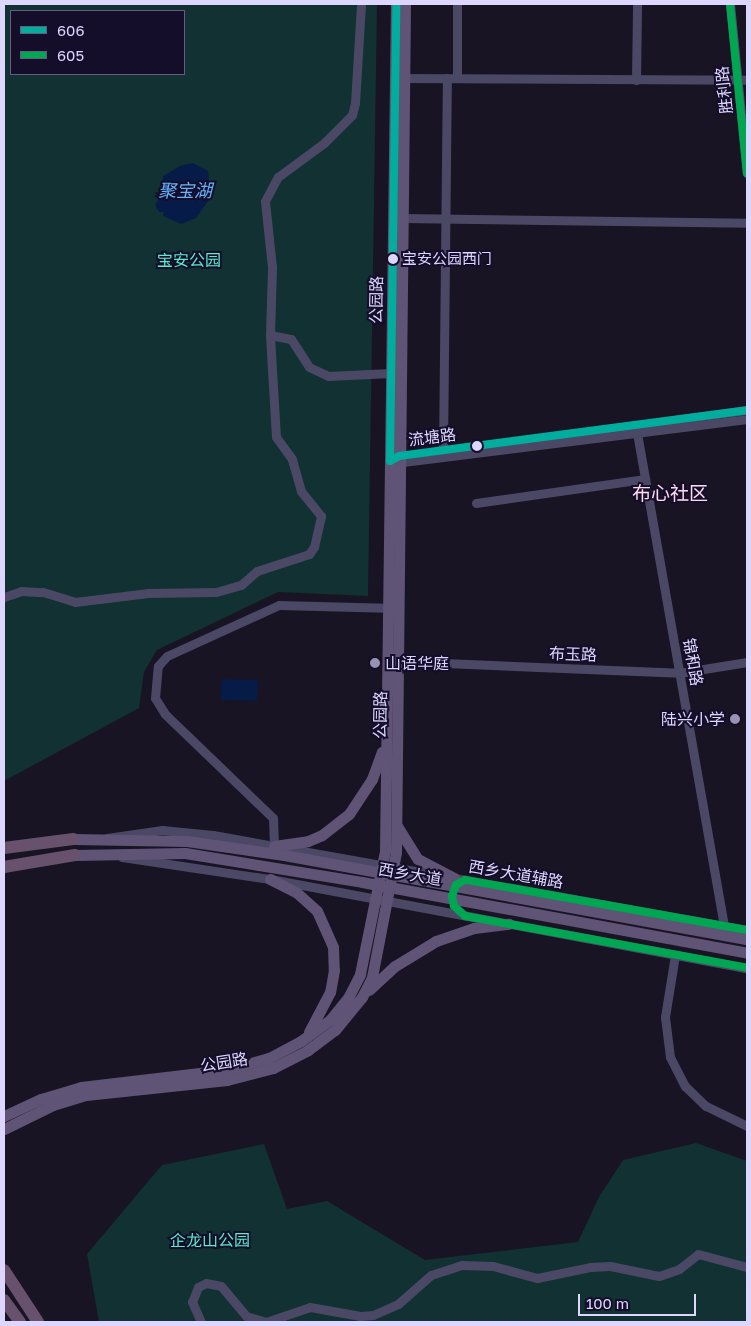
<!DOCTYPE html>
<html>
<head>
<meta charset="utf-8">
<style>
	body { margin:0 }
	#map { position:relative; width:751px; height:1326px; overflow:hidden; background:#181424; font-family:"Golos Text","Noto Sans SC",sans-serif }
	div>[style] { position:absolute }
	[style*='--x'] { left:calc(var(--x)*1px); top:calc(var(--y)*1px); width:calc(var(--w)*1px); rotate:calc(var(--a)*1deg) }
	.green>* { inset:0; background:#113133 }
	.water>* { inset:0; background:#071b48 }
	.minor>* { height:9px; margin:-4.5px; padding:0 4.5px; transform-origin:4.5px; border-radius:4.5px; background:#4a4865 }
	.major>* { height:11px; margin:-5.5px; padding:0 5.5px; transform-origin:5.5px; border-radius:5.5px; background:#5f5376 }
	.highway>* { height:12px; margin:-6px; padding:0 6px; transform-origin:6px; border-radius:6px; background:#67516c }
	.major-bridge>* { height:11px; margin:-5.5px; padding:0 5.5px; transform-origin:5.5px; border-radius:5.5px; background:#5f5376 }
	.bus-1>* { height:8px; margin:-4px; padding:0 4px; transform-origin:4px; border-radius:4px; background:#01ad9c }
	.bus-2>* { height:8px; margin:-4px; padding:0 4px; transform-origin:4px; border-radius:4px; background:#00a651 }
	.dots>* { width:14px; height:14px; translate:-50% -50%; box-sizing:border-box; border:2px solid #140e2a; border-radius:50% }
	span { translate:-50% -50%; white-space:nowrap; text-align:center; line-height:1.15; -webkit-text-stroke:4px #140e2a; paint-order:stroke }
	.bus-label { font-size:15px; color:#ddd7ff }
	.left { translate:0 -50%; text-align:left }
	.street-label { font-size:16px; color:#ddd7ff }
	.park-label { font-size:16px; color:#56eccc }
	.poi-label { font-size:16px; color:#ddd7ff }
	.right { translate:-100% -50%; text-align:right }
	.water-label { font-size:18px; color:#65b2ff; font-style:italic }
	.quarter-label { font-size:19px; color:#ffd9f0 }
	.frame { position:absolute; inset:0; border:5px solid #ddd7ff; pointer-events:none }
	.legend { position:absolute; left:10px; top:10px; width:175px; height:65px; box-sizing:border-box; background:#140e2a; border:1px solid #645e7f; margin:0; padding:6px 9px; list-style:none; font-size:15px; color:#ddd7ff }
	.legend li { display:flex; align-items:center; gap:10px; height:25px }
	.legend b { width:25px; border:1px solid #645e7f }
	.scale { position:absolute; left:578px; top:1294px; width:118px; height:22px; box-sizing:border-box; border:2px solid #ddd7ff; border-top:0; padding-left:6px; font-size:15px; line-height:18px; white-space:nowrap; color:#ddd7ff; -webkit-text-stroke:4px #140e2a; paint-order:stroke }
</style>
</head>
<body>
<div id="map">
	<div class="green">
		<i style="clip-path:polygon(evenodd,4px 4px,377px 4px,368px 596px,278px 592px,157px 650px,144px 672px,139px 708px,4px 781px,4px 4px,11px 11px,184px 11px,184px 74px,11px 74px,11px 11px)"></i>
		<i style="clip-path:polygon(696px 1143px,747px 1161px,747px 1322px,99px 1322px,87px 1254px,162px 1165px,264px 1144px,287px 1209px,327px 1201px,425px 1260px,578px 1242px,599px 1197px,623px 1160px)"></i>
	</div>
	<div class="water">
		<i style="clip-path:polygon(193px 163px,208px 171px,211px 197px,196px 218px,181px 224px,163px 216px,164px 212px,159px 212px,155px 205px,162px 194px,163px 176px,180px 166px)"></i>
		<i style="clip-path:polygon(221px 679px,258px 680px,257px 701px,221px 700px)"></i>
	</div>
	<div class="minor">
		<i style="--x:730;--y:4;--w:170;--a:84.3"></i>
		<i style="--x:398;--y:78;--w:349;--a:0.3"></i>
		<i style="--x:457;--y:78;--w:74;--a:-90"></i>
		<i style="--x:636;--y:80;--w:76;--a:-89.2"></i>
		<i style="--x:402;--y:218;--w:345;--a:0.8"></i>
		<i style="--x:270;--y:335;--w:21;--a:11"></i>
		<i style="--x:291;--y:339;--w:33;--a:57"></i>
		<i style="--x:309;--y:367;--w:21;--a:25"></i>
		<i style="--x:328;--y:376;--w:63;--a:-2.7"></i>
		<i style="--x:637;--y:433;--w:501;--a:79.99"></i>
		<i style="--x:443;--y:450;--w:372;--a:-89.4"></i>
		<i style="--x:396;--y:458;--w:354;--a:-7.8"></i>
		<i style="--x:395;--y:463;--w:355;--a:-7.1"></i>
		<i style="--x:476;--y:503;--w:171;--a:-8.1"></i>
		<i style="--x:4;--y:597;--w:18;--a:-19"></i>
		<i style="--x:21;--y:591;--w:22;--a:3"></i>
		<i style="--x:43;--y:592;--w:34;--a:17"></i>
		<i style="--x:75;--y:602;--w:74;--a:-7"></i>
		<i style="--x:148;--y:593;--w:68;--a:-0.8"></i>
		<i style="--x:216;--y:592;--w:26;--a:-16"></i>
		<i style="--x:241;--y:585;--w:21;--a:-41"></i>
		<i style="--x:257;--y:571;--w:55;--a:-18.1"></i>
		<i style="--x:309;--y:554;--w:9;--a:-54"></i>
		<i style="--x:314;--y:547;--w:32;--a:-77"></i>
		<i style="--x:321;--y:516;--w:32;--a:-129"></i>
		<i style="--x:301;--y:491;--w:33;--a:-106"></i>
		<i style="--x:292;--y:459;--w:27;--a:-126"></i>
		<i style="--x:276;--y:437;--w:102;--a:-93.4"></i>
		<i style="--x:270;--y:335;--w:68;--a:-88.3"></i>
		<i style="--x:272;--y:267;--w:66;--a:-96.1"></i>
		<i style="--x:265;--y:201;--w:27;--a:-62"></i>
		<i style="--x:278;--y:177;--w:57;--a:-36.5"></i>
		<i style="--x:324;--y:143;--w:40;--a:-45"></i>
		<i style="--x:352;--y:115;--w:12;--a:-76"></i>
		<i style="--x:355;--y:103;--w:99;--a:-86.5"></i>
		<i style="--x:397;--y:661;--w:282;--a:2.4"></i>
		<i style="--x:679;--y:673;--w:69;--a:-9.2"></i>
		<i style="--x:107;--y:838;--w:56;--a:-8.3"></i>
		<i style="--x:162;--y:830;--w:51;--a:5.6"></i>
		<i style="--x:213;--y:835;--w:542;--a:10.09"></i>
		<i style="--x:274;--y:846;--w:28;--a:-92"></i>
		<i style="--x:273;--y:818;--w:150;--a:-136.1"></i>
		<i style="--x:165;--y:714;--w:19;--a:-122"></i>
		<i style="--x:155;--y:698;--w:32;--a:-85"></i>
		<i style="--x:158;--y:666;--w:13;--a:-48"></i>
		<i style="--x:167;--y:656;--w:123;--a:-24.5"></i>
		<i style="--x:279;--y:605;--w:116;--a:1.5"></i>
		<i style="--x:122;--y:857;--w:150;--a:8.5"></i>
		<i style="--x:270;--y:879;--w:485;--a:10.6"></i>
		<i style="--x:675;--y:955;--w:63;--a:99.2"></i>
		<i style="--x:665;--y:1017;--w:40;--a:82.9"></i>
		<i style="--x:670;--y:1057;--w:33;--a:63"></i>
		<i style="--x:685;--y:1086;--w:29;--a:44"></i>
		<i style="--x:706;--y:1106;--w:46;--a:26"></i>
		<i style="--x:201;--y:1322;--w:22;--a:-114"></i>
		<i style="--x:192;--y:1302;--w:16;--a:-68"></i>
		<i style="--x:198;--y:1287;--w:9;--a:-27"></i>
		<i style="--x:206;--y:1283;--w:15;--a:11"></i>
		<i style="--x:221;--y:1286;--w:39;--a:50"></i>
		<i style="--x:246;--y:1316;--w:21;--a:17"></i>
		<i style="--x:266;--y:1322;--w:46;--a:-18.8"></i>
		<i style="--x:310;--y:1307;--w:51;--a:10.2"></i>
		<i style="--x:360;--y:1316;--w:13;--a:-4"></i>
		<i style="--x:373;--y:1315;--w:27;--a:-24"></i>
		<i style="--x:398;--y:1304;--w:44;--a:-41.3"></i>
		<i style="--x:431;--y:1275;--w:33;--a:-18"></i>
		<i style="--x:462;--y:1265;--w:31;--a:2"></i>
		<i style="--x:493;--y:1266;--w:46;--a:15.3"></i>
		<i style="--x:537;--y:1278;--w:54;--a:-11.7"></i>
		<i style="--x:590;--y:1267;--w:20;--a:-3"></i>
		<i style="--x:610;--y:1266;--w:50;--a:11.5"></i>
		<i style="--x:659;--y:1276;--w:21;--a:-19"></i>
		<i style="--x:679;--y:1269;--w:24;--a:-38"></i>
		<i style="--x:698;--y:1254;--w:51;--a:14.9"></i>
	</div>
	<div class="major">
		<i style="--x:397;--y:826;--w:39;--a:58"></i>
		<i style="--x:418;--y:859;--w:41;--a:27.8"></i>
		<i style="--x:73;--y:839;--w:114;--a:1"></i>
		<i style="--x:274;--y:846;--w:34;--a:-8"></i>
		<i style="--x:308;--y:841;--w:15;--a:-23"></i>
		<i style="--x:322;--y:835;--w:34;--a:-38"></i>
		<i style="--x:349;--y:814;--w:42;--a:-56.7"></i>
		<i style="--x:372;--y:779;--w:29;--a:-70"></i>
		<i style="--x:75;--y:855;--w:110;--a:-1"></i>
		<i style="--x:270;--y:879;--w:29;--a:27"></i>
		<i style="--x:296;--y:892;--w:28;--a:42"></i>
		<i style="--x:317;--y:911;--w:39;--a:66"></i>
		<i style="--x:333;--y:947;--w:23;--a:88"></i>
		<i style="--x:334;--y:970;--w:22;--a:100"></i>
		<i style="--x:330;--y:992;--w:45;--a:117.7"></i>
		<i style="--x:369;--y:990;--w:35;--a:-43"></i>
		<i style="--x:395;--y:966;--w:48;--a:-31.4"></i>
		<i style="--x:436;--y:941;--w:40;--a:-18.9"></i>
		<i style="--x:474;--y:928;--w:35;--a:-7"></i>
		<i style="--x:4;--y:1116;--w:41;--a:-24.7"></i>
		<i style="--x:41;--y:1099;--w:42;--a:-16.7"></i>
		<i style="--x:81;--y:1087;--w:145;--a:-6.7"></i>
		<i style="--x:225;--y:1070;--w:46;--a:-15.3"></i>
		<i style="--x:269;--y:1058;--w:36;--a:-28"></i>
		<i style="--x:301;--y:1041;--w:36;--a:-36"></i>
		<i style="--x:330;--y:1020;--w:28;--a:-51"></i>
		<i style="--x:348;--y:998;--w:27;--a:-63"></i>
		<i style="--x:360;--y:974;--w:126;--a:-78.5"></i>
		<i style="--x:385;--y:851;--w:847;--a:-89.26"></i>
		<i style="--x:4;--y:1129;--w:55;--a:-26.1"></i>
		<i style="--x:53;--y:1105;--w:34;--a:-17"></i>
		<i style="--x:86;--y:1095;--w:142;--a:-6.1"></i>
		<i style="--x:227;--y:1080;--w:48;--a:-14.6"></i>
		<i style="--x:273;--y:1068;--w:39;--a:-27"></i>
		<i style="--x:308;--y:1050;--w:34;--a:-37"></i>
		<i style="--x:335;--y:1030;--w:43;--a:-50.7"></i>
		<i style="--x:362;--y:997;--w:22;--a:-63"></i>
		<i style="--x:372;--y:977;--w:127;--a:-79.1"></i>
		<i style="--x:396;--y:852;--w:848;--a:-89.39"></i>
	</div>
	<div class="highway">
		<i style="--x:4;--y:848;--w:70;--a:-7.4"></i>
		<i style="--x:4;--y:867;--w:72;--a:-9.6"></i>
		<i style="--x:4;--y:1270;--w:62;--a:56.8"></i>
		<i style="--x:4;--y:1300;--w:27;--a:54"></i>
	</div>
	<div class="major-bridge">
		<i style="--x:187;--y:841;--w:98;--a:8.2"></i>
		<i style="--x:284;--y:855;--w:471;--a:10.3"></i>
		<i style="--x:185;--y:853;--w:179;--a:9.3"></i>
		<i style="--x:362;--y:882;--w:391;--a:10.4"></i>
	</div>
	<div class="bus-1">
		<i style="--x:390;--y:461;--w:457;--a:-89.2"></i>
		<i style="--x:390;--y:461;--w:10;--a:-29"></i>
		<i style="--x:399;--y:456;--w:351;--a:-7.5"></i>
	</div>
	<div class="bus-2">
		<i style="--x:730;--y:4;--w:170;--a:84.3"></i>
		<i style="--x:747;--y:930;--w:286;--a:-169.9"></i>
		<i style="--x:465;--y:880;--w:10;--a:151"></i>
		<i style="--x:456;--y:885;--w:12;--a:110"></i>
		<i style="--x:452;--y:896;--w:10;--a:79"></i>
		<i style="--x:454;--y:906;--w:15;--a:42"></i>
		<i style="--x:465;--y:916;--w:287;--a:10.4"></i>
	</div>
	<div class="dots">
		<i style="left:393px;top:259px;background:#ddd7ff"></i>
		<i style="left:477px;top:446px;background:#ddd7ff"></i>
		<i style="left:375px;top:663px;background:#9893b2"></i>
		<i style="left:735px;top:719px;background:#9893b2"></i>
	</div>
	<div class="bus-label">
		<span class="left" style="left:402px;top:259px">宝安公园西门</span>
	</div>
	<div class="street-label">
		<span style="left:724px;top:90px;rotate:-96deg">胜利路</span>
		<span style="left:376px;top:300px;rotate:-89deg">公园路</span>
		<span style="left:432px;top:437px;rotate:-7deg">流塘路</span>
		<span style="left:573px;top:654px;rotate:2deg">布玉路</span>
		<span style="left:693px;top:662px;rotate:80deg">锦和路</span>
		<span style="left:380px;top:715px;rotate:-89deg">公园路</span>
		<span style="left:410px;top:874px;rotate:10deg">西乡大道</span>
		<span style="left:516px;top:874px;rotate:10deg">西乡大道辅路</span>
		<span style="left:224px;top:1062px;rotate:-9deg">公园路</span>
	</div>
	<div class="park-label">
		<span style="left:189px;top:260px">宝安公园</span>
		<span style="left:210px;top:1240px">企龙山公园</span>
	</div>
	<div class="poi-label">
		<span class="left" style="left:385px;top:663px">山语华庭</span>
		<span class="right" style="left:725px;top:719px">陆兴小学</span>
	</div>
	<div class="water-label">
		<span style="left:185px;top:190px">聚宝湖</span>
	</div>
	<div class="quarter-label">
		<span style="left:670px;top:493px">布心社区</span>
	</div>
	<div class="frame"></div>
	<ul class="legend">
	<li><b style="height:6px;background:#01ad9c"></b>606</li>
	<li><b style="height:6px;background:#00a651"></b>605</li>
	</ul>
	<div class="scale">100 m</div>
</div>
</body>
</html>
